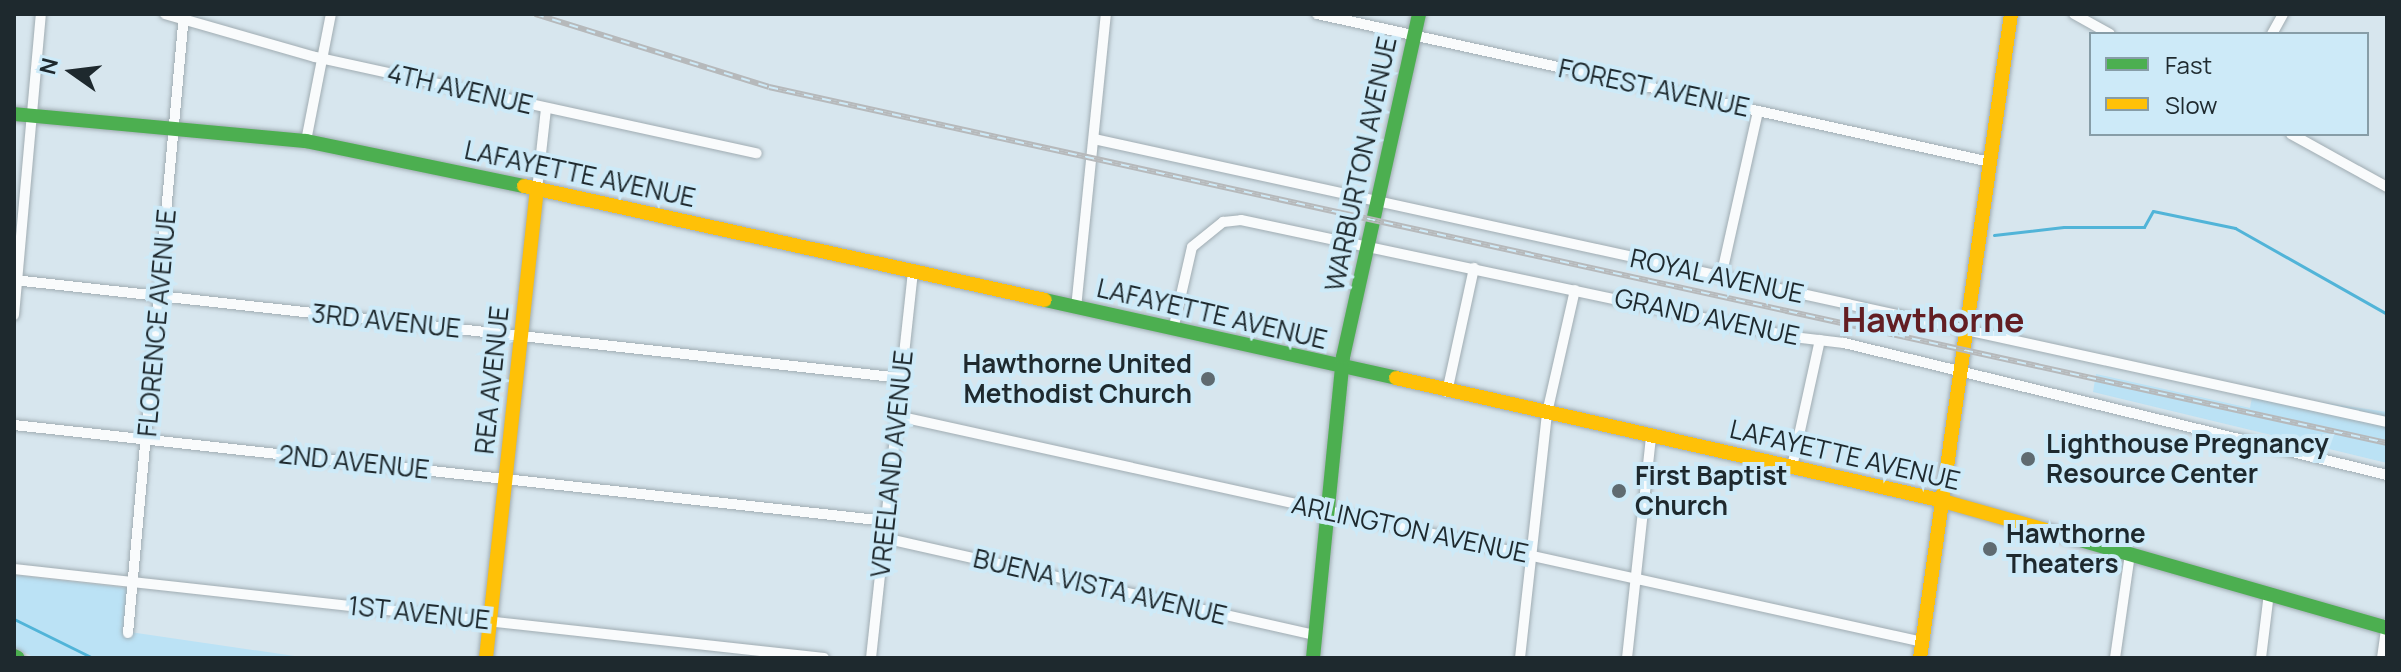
<!DOCTYPE html>
<html>
<head>
<meta charset="utf-8">
<style>
	body { margin:0 }
	#map { position:relative; width:2401px; height:672px; overflow:hidden; background:#d7e6ee; font-family:Manrope,sans-serif }
	div>[style] { position:absolute }
	[style*='--x'] { left:calc(var(--x)*1px); top:calc(var(--y)*1px); width:calc(var(--w)*1px); rotate:calc(var(--a)*1deg) }
	.green>* { inset:0; background:#bbe2f5 }
	.stream>* { height:3px; margin:-1.5px; padding:0 1.5px; transform-origin:1.5px; border-radius:1.5px; background:#51b4d8 }
	.roads { filter:drop-shadow(0 0 2px #a0acb2) drop-shadow(0 0 2px #a0acb2) }
	.street>* { height:10px; margin:-5px; padding:0 5px; transform-origin:5px; border-radius:5px; background:#f9fbfc }
	.fast>* { height:14px; margin:-7px; padding:0 7px; transform-origin:7px; border-radius:7px; background:#4caf50 }
	.slow>* { height:14px; margin:-7px; padding:0 7px; transform-origin:7px; border-radius:7px; background:#ffc107 }
	.rail>* { height:6px; margin-top:-3px; transform-origin:0; background:repeating-linear-gradient(90deg,#cdeaf8 0 9px,#b6b9bb 0 18px); box-sizing:border-box; border-block:2px solid #b6b9bb }
	.dots>* { width:22px; height:22px; translate:-50% -50%; box-sizing:border-box; border:4px solid #cdeaf8; border-radius:50% }
	span { translate:-50% -50%; white-space:nowrap; text-align:center; line-height:1.15; -webkit-text-stroke:8px #cdeaf8; paint-order:stroke }
	.street-label { font-size:26px; color:#1e292e }
	.poi-label { font-size:26px; color:#1e292e; font-weight:700 }
	.right { translate:-100% -50%; text-align:right }
	.left { translate:0 -50%; text-align:left }
	.district-label { font-size:34px; color:#631e23; font-weight:700 }
	.frame { position:absolute; inset:0; border:16px solid #1e292e; pointer-events:none }
	.legend { position:absolute; left:2089px; top:32px; width:280px; height:104px; box-sizing:border-box; background:#cdeaf8; border:2px solid #879da7; margin:0; padding:10px 14px; list-style:none; font-size:24px; color:#1e292e }
	.legend li { display:flex; align-items:center; gap:16px; height:40px }
	.legend b { width:40px; border:2px solid #879da7 }
	.north { position:absolute; left:32px; top:32px; width:80px; height:80px; -webkit-text-stroke:6px #cdeaf8; paint-order:stroke; rotate:284deg; font-size:22px; font-weight:700; line-height:32px; text-align:center; color:#1e292e }
	.north::after { content:''; display:block; margin:auto; width:28px; height:36px; background:#1e292e; clip-path:polygon(50% 0,100% 100%,50% 72%,0 100%) }
</style>
</head>
<body>
<div id="map">
	<div class="green">
		<i style="clip-path:polygon(2096px 374px,2250px 408px,2253px 392px,2387px 412px,2387px 463px,2093px 392px)"></i>
		<i style="clip-path:polygon(14px 575px,127px 588px,123px 631px,308px 658px,35px 658px,14px 647px)"></i>
	</div>
	<div class="stream">
		<i style="--x:1994;--y:235;--w:70;--a:-6.5"></i>
		<i style="--x:2064;--y:227;--w:80;--a:0"></i>
		<i style="--x:2144;--y:227;--w:18;--a:-61"></i>
		<i style="--x:2153;--y:211;--w:84;--a:11.7"></i>
		<i style="--x:2235;--y:228;--w:175;--a:29.5"></i>
		<i style="--x:14;--y:619;--w:88;--a:26.3"></i>
	</div>
	<div class="roads">
		<div class="street">
			<i style="--x:165;--y:14;--w:156;--a:16"></i>
			<i style="--x:315;--y:57;--w:452;--a:12.3"></i>
			<i style="--x:1317;--y:14;--w:689;--a:12.4"></i>
			<i style="--x:2074;--y:14;--w:41;--a:29.1"></i>
			<i style="--x:2272;--y:34;--w:23;--a:-61"></i>
			<i style="--x:2291;--y:134;--w:110;--a:28.9"></i>
			<i style="--x:1094;--y:139;--w:1324;--a:12.35"></i>
			<i style="--x:306;--y:141;--w:129;--a:-78.9"></i>
			<i style="--x:537;--y:190;--w:82;--a:-83.7"></i>
			<i style="--x:1721;--y:277;--w:170;--a:-77.4"></i>
			<i style="--x:14;--y:280;--w:892;--a:6.3"></i>
			<i style="--x:1076;--y:308;--w:296;--a:-84.2"></i>
			<i style="--x:14;--y:315;--w:302;--a:-84.9"></i>
			<i style="--x:1173;--y:330;--w:85;--a:-77.1"></i>
			<i style="--x:1192;--y:247;--w:40;--a:-39"></i>
			<i style="--x:1223;--y:222;--w:18;--a:-6"></i>
			<i style="--x:1241;--y:220;--w:564;--a:11.97"></i>
			<i style="--x:1793;--y:337;--w:51;--a:6.7"></i>
			<i style="--x:1844;--y:343;--w:559;--a:13.66"></i>
			<i style="--x:1447;--y:392;--w:127;--a:-77.7"></i>
			<i style="--x:897;--y:416;--w:1051;--a:12.42"></i>
			<i style="--x:14;--y:425;--w:877;--a:6.28"></i>
			<i style="--x:1792;--y:467;--w:130;--a:-77.6"></i>
			<i style="--x:884;--y:538;--w:443;--a:12.7"></i>
			<i style="--x:14;--y:569;--w:815;--a:6.27"></i>
			<i style="--x:128;--y:633;--w:622;--a:-84.83"></i>
			<i style="--x:871;--y:658;--w:389;--a:-83.8"></i>
			<i style="--x:1520;--y:658;--w:246;--a:-83.7"></i>
			<i style="--x:1547;--y:413;--w:126;--a:-77.2"></i>
			<i style="--x:1627;--y:658;--w:223;--a:-83.8"></i>
			<i style="--x:2115;--y:658;--w:105;--a:-81.8"></i>
			<i style="--x:2261;--y:658;--w:65;--a:-83"></i>
			<i style="--x:2382;--y:658;--w:34;--a:-82"></i>
		</div>
		<div class="fast">
			<i style="--x:14;--y:114;--w:293;--a:5.3"></i>
			<i style="--x:306;--y:141;--w:223;--a:11.7"></i>
			<i style="--x:1045;--y:300;--w:360;--a:12.5"></i>
			<i style="--x:2049;--y:531;--w:352;--a:16"></i>
			<i style="--x:14;--y:656;--w:4;--a:27"></i>
			<i style="--x:1313;--y:658;--w:302;--a:-84.3"></i>
			<i style="--x:1343;--y:357;--w:351;--a:-77.5"></i>
		</div>
		<div class="slow">
			<i style="--x:524;--y:186;--w:533;--a:12.34"></i>
			<i style="--x:1396;--y:378;--w:557;--a:12.66"></i>
			<i style="--x:1939;--y:500;--w:114;--a:15.7"></i>
			<i style="--x:486;--y:658;--w:471;--a:-83.8"></i>
			<i style="--x:1920;--y:658;--w:650;--a:-81.96"></i>
		</div>
	</div>
	<div class="rail">
		<i style="--x:535;--y:14;--w:245;--a:17.3"></i>
		<i style="--x:769;--y:87;--w:1657;--a:12.41"></i>
	</div>
	<div class="dots">
		<i style="left:1208px;top:379px;background:#5f6b71"></i>
		<i style="left:2028px;top:459px;background:#5f6b71"></i>
		<i style="left:1619px;top:491px;background:#5f6b71"></i>
		<i style="left:1990px;top:549px;background:#5f6b71"></i>
	</div>
	<div class="street-label">
		<span style="left:1654px;top:88px;rotate:12deg">FOREST AVENUE</span>
		<span style="left:460px;top:89px;rotate:13deg">4TH AVENUE</span>
		<span style="left:1361px;top:164px;rotate:-78deg">WARBURTON AVENUE</span>
		<span style="left:580px;top:174px;rotate:12deg">LAFAYETTE AVENUE</span>
		<span style="left:1717px;top:276px;rotate:12deg">ROYAL AVENUE</span>
		<span style="left:1212px;top:314px;rotate:13deg">LAFAYETTE AVENUE</span>
		<span style="left:1707px;top:317px;rotate:12deg">GRAND AVENUE</span>
		<span style="left:386px;top:321px;rotate:6deg">3RD AVENUE</span>
		<span style="left:157px;top:323px;rotate:-85deg">FLORENCE AVENUE</span>
		<span style="left:492px;top:380px;rotate:-84deg">REA AVENUE</span>
		<span style="left:1845px;top:455px;rotate:13deg">LAFAYETTE AVENUE</span>
		<span style="left:354px;top:462px;rotate:6deg">2ND AVENUE</span>
		<span style="left:892px;top:464px;rotate:-84deg">VREELAND AVENUE</span>
		<span style="left:1410px;top:529px;rotate:12deg">ARLINGTON AVENUE</span>
		<span style="left:1100px;top:587px;rotate:13deg">BUENA VISTA AVENUE</span>
		<span style="left:419px;top:613px;rotate:6deg">1ST AVENUE</span>
	</div>
	<div class="poi-label">
		<span class="right" style="left:1192px;top:379px">Hawthorne United<br>Methodist Church</span>
		<span class="left" style="left:2046px;top:459px">Lighthouse Pregnancy<br>Resource Center</span>
		<span class="left" style="left:1635px;top:491px">First Baptist<br>Church</span>
		<span class="left" style="left:2006px;top:549px">Hawthorne<br>Theaters</span>
	</div>
	<div class="district-label">
		<span style="left:1933px;top:320px">Hawthorne</span>
	</div>
	<div class="frame"></div>
	<ul class="legend">
	<li><b style="height:10px;background:#4caf50"></b>Fast</li>
	<li><b style="height:10px;background:#ffc107"></b>Slow</li>
	</ul>
	<div class="north">N</div>
</div>
</body>
</html>
